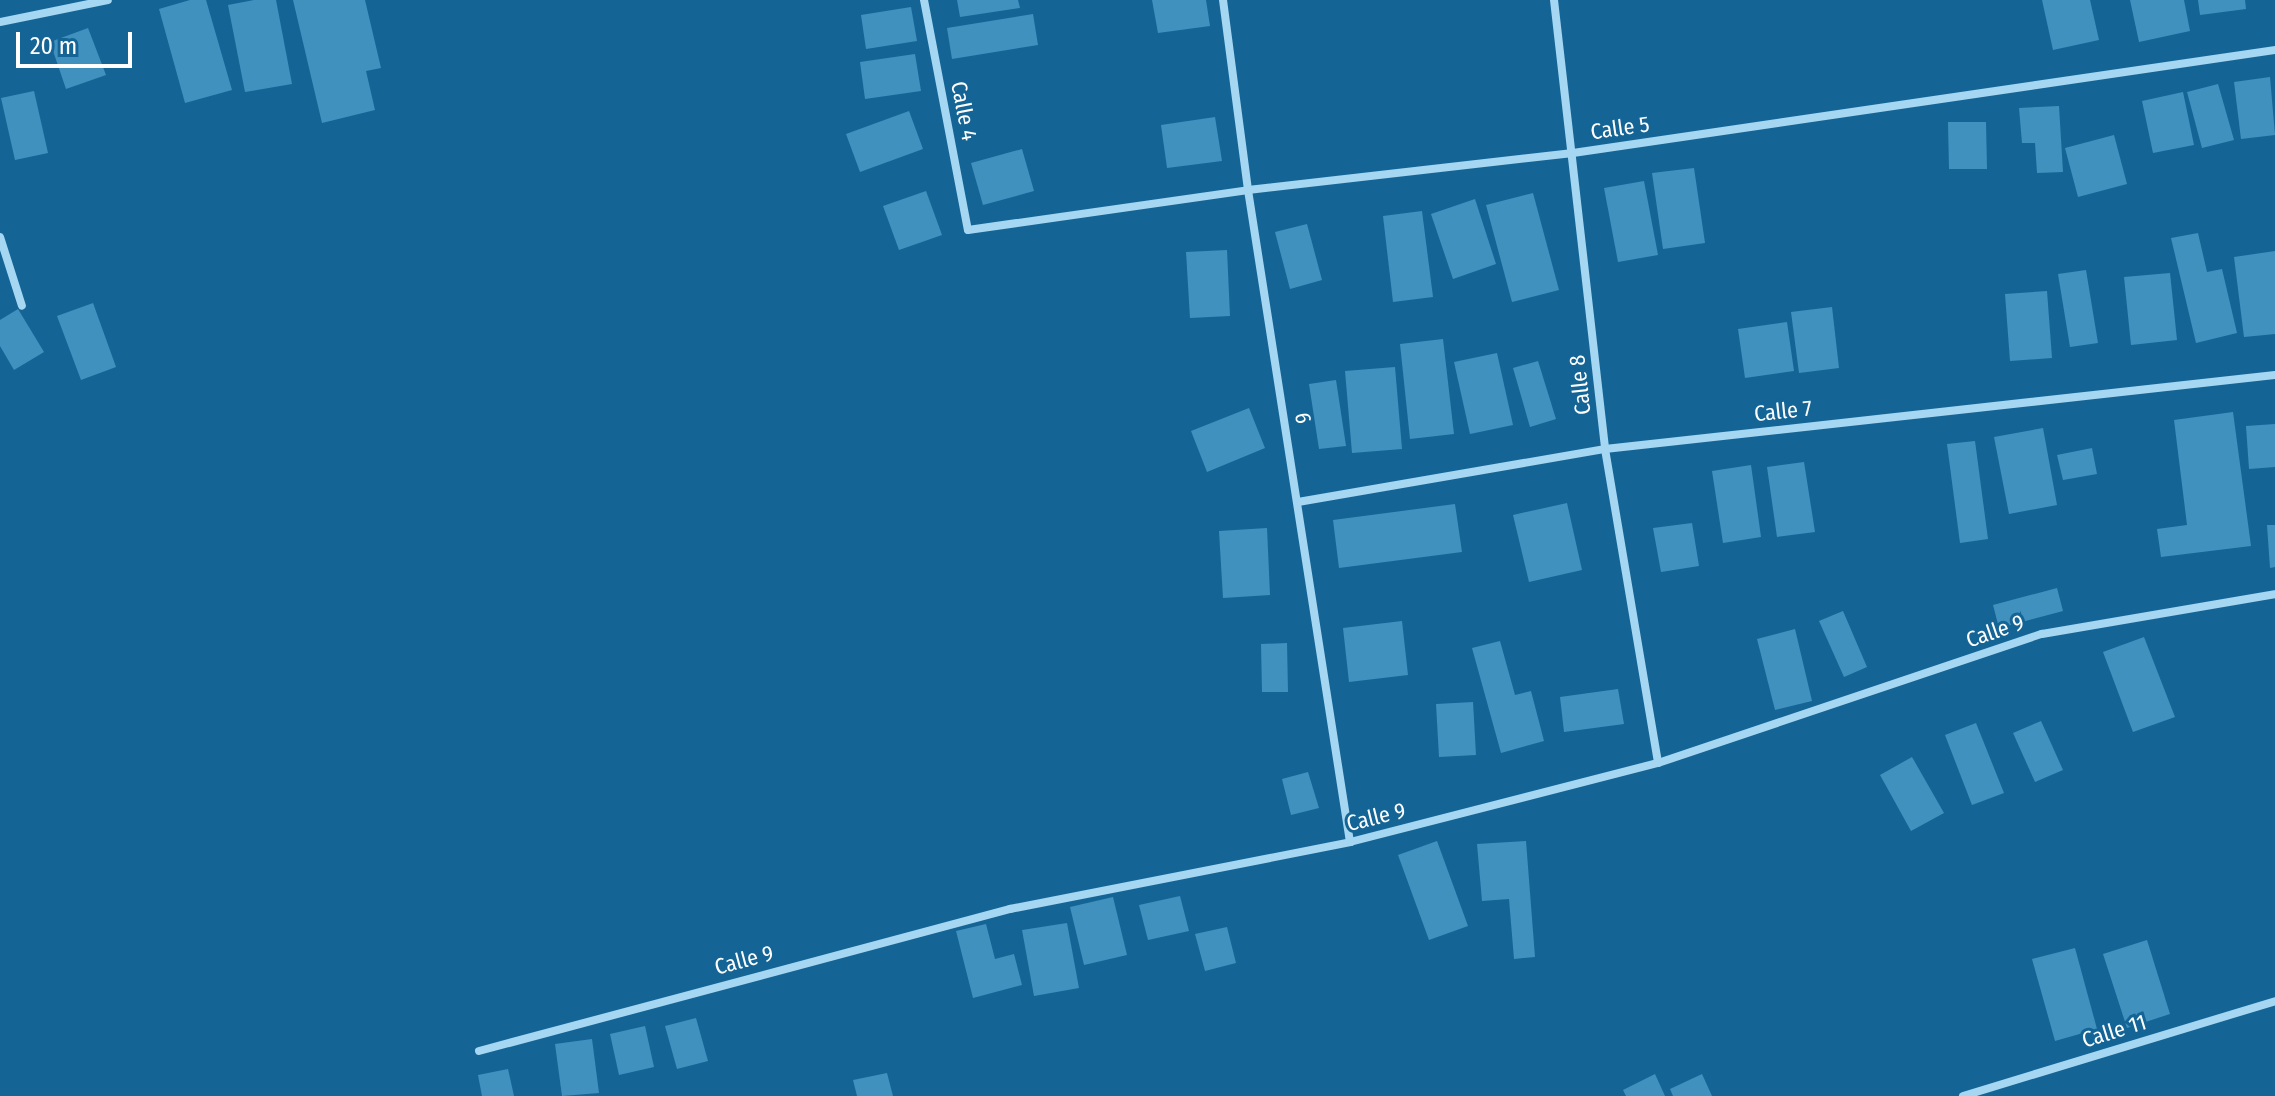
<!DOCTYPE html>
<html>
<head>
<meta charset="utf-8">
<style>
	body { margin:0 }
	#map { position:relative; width:2275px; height:1096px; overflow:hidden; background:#146596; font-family:"Fira Sans Condensed",sans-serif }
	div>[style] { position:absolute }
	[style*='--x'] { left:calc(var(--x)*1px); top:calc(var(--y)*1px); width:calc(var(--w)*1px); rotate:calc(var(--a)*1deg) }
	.building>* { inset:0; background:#4191bf }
	.street>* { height:8px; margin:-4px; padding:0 4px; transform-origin:4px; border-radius:4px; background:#a5d6f2 }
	span { translate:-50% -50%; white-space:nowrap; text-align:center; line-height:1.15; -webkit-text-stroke:6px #146596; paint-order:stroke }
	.street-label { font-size:22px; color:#fff }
	.scale { position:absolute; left:16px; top:32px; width:116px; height:36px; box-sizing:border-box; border:4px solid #fff; border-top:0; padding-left:10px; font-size:24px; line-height:28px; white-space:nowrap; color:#fff; -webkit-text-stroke:6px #146596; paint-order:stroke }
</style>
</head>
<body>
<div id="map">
	<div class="building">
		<i style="clip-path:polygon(190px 0,206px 0,232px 90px,185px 103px,159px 9px)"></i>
		<i style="clip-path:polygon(254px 0,276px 0,292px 84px,245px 92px,228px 5px)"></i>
		<i style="clip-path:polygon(293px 0,365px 0,381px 68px,366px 71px,375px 110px,322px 123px)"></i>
		<i style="clip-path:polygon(957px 0,1018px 0,1020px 8px,960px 17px)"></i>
		<i style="clip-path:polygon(1152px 0,1206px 0,1210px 26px,1158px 33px)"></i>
		<i style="clip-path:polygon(2042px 0,2090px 0,2099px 40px,2053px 50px)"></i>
		<i style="clip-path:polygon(2130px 0,2184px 0,2190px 31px,2139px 42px)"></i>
		<i style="clip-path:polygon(2198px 0,2245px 0,2246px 9px,2200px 15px)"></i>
		<i style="clip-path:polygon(911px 7px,917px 41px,866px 49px,861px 15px)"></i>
		<i style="clip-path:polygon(1033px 14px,1038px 45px,952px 59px,947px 28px)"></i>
		<i style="clip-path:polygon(88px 28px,106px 75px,66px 89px,50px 42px)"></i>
		<i style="clip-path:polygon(915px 54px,921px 91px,865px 99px,860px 62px)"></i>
		<i style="clip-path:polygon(2270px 77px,2275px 135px,2241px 139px,2234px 82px)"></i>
		<i style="clip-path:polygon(2218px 84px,2234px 140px,2202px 148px,2187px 92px)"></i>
		<i style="clip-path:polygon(34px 91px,48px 153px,15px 160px,1px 98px)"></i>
		<i style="clip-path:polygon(2183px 92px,2194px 145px,2153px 153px,2142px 101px)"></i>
		<i style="clip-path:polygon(2059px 106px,2063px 172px,2037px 173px,2035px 143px,2022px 143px,2019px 108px)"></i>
		<i style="clip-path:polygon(909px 111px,923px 149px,860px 172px,846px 134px)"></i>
		<i style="clip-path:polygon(1215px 117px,1222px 161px,1167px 168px,1161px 125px)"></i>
		<i style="clip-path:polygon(1948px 122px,1986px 122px,1987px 169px,1949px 169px)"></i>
		<i style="clip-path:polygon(2114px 135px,2127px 184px,2078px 197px,2065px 148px)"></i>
		<i style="clip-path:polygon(1022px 149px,1034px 191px,983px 205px,971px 163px)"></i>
		<i style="clip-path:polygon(1694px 168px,1705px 243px,1663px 249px,1652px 173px)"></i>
		<i style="clip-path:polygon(1644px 181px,1658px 255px,1618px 262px,1604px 188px)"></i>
		<i style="clip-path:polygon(926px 191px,942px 235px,899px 250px,883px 206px)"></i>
		<i style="clip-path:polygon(1533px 193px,1559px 290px,1512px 302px,1486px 205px)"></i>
		<i style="clip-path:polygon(1475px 199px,1496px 264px,1453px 279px,1431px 214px)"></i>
		<i style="clip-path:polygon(1422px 211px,1433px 297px,1393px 302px,1383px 216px)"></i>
		<i style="clip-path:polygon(1307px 224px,1322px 280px,1290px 289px,1275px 232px)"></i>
		<i style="clip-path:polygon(2198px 233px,2207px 272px,2222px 269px,2237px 333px,2196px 343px,2171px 238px)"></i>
		<i style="clip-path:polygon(1227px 250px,1230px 316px,1190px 318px,1186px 252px)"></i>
		<i style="clip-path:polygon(2275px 251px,2275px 334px,2244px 337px,2234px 257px)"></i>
		<i style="clip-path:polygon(2086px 270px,2098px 343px,2070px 347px,2058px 274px)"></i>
		<i style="clip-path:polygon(2170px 273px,2177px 340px,2131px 345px,2124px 277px)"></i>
		<i style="clip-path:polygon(2047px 291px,2052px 358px,2010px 361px,2005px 294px)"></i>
		<i style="clip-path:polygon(93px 303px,116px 367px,81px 380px,57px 316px)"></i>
		<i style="clip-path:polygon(1832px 307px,1839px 368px,1799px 373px,1791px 312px)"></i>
		<i style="clip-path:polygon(18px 309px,44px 352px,14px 370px,0 346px,0 320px)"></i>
		<i style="clip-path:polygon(1787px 322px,1794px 371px,1745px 378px,1738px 329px)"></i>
		<i style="clip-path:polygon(1443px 339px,1454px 434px,1410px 439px,1400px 344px)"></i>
		<i style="clip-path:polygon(1497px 353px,1513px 425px,1470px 434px,1454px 362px)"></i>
		<i style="clip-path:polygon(1538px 361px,1556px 419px,1530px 427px,1513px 368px)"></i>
		<i style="clip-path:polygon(1395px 367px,1402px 449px,1352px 453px,1345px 371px)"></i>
		<i style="clip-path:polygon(1336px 380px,1346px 446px,1319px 449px,1309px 384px)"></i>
		<i style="clip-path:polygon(1249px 408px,1265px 448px,1207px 472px,1191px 431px)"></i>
		<i style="clip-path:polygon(2233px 412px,2251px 546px,2161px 557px,2157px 529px,2187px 525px,2174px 420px)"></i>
		<i style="clip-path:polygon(2275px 424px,2275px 467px,2249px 469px,2246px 426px)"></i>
		<i style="clip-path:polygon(2043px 428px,2057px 505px,2009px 514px,1994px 437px)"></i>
		<i style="clip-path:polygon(1975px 441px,1988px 539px,1960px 543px,1947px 444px)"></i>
		<i style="clip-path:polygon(2092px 448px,2097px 474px,2063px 480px,2057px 455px)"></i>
		<i style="clip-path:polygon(1804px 462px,1815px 532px,1777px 537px,1767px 467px)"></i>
		<i style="clip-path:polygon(1751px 465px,1761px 537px,1723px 543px,1712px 471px)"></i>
		<i style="clip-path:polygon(1567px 503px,1582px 570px,1529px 582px,1513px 515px)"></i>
		<i style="clip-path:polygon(1455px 504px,1462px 552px,1339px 568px,1333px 520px)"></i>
		<i style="clip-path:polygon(1692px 523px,1699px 566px,1661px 572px,1653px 528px)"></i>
		<i style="clip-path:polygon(2267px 525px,2275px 525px,2275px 567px,2270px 568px)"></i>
		<i style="clip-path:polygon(1267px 528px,1270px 595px,1223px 598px,1219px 531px)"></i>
		<i style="clip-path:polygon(2057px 588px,2063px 611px,1999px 628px,1993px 605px)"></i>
		<i style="clip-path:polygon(1843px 611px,1867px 667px,1844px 677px,1819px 621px)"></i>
		<i style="clip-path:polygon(1402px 621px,1408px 675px,1349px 682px,1343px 628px)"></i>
		<i style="clip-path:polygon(1795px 629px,1812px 701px,1775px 710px,1757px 639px)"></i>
		<i style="clip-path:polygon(2144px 637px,2175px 717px,2133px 732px,2103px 652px)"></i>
		<i style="clip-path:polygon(1500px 641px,1515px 695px,1531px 691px,1544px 741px,1501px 753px,1472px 648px)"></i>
		<i style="clip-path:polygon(1287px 643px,1288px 692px,1262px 692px,1261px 644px)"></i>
		<i style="clip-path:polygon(1618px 689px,1624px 724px,1564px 732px,1560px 697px)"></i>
		<i style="clip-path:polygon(1473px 702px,1476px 755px,1439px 757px,1436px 704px)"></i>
		<i style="clip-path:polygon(2041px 721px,2063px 770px,2035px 782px,2013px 733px)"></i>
		<i style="clip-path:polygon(1976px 723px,2004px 793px,1972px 805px,1945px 735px)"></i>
		<i style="clip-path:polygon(1912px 757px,1944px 813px,1911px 831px,1880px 775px)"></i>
		<i style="clip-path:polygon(1308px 772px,1319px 808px,1291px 815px,1282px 779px)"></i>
		<i style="clip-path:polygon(1437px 841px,1468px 926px,1429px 940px,1398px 855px)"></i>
		<i style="clip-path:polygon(1526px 841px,1535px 957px,1514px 959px,1509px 899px,1482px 901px,1477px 844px)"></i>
		<i style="clip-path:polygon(1180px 896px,1189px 931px,1148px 940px,1139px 905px)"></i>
		<i style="clip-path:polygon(1113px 897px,1127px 955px,1084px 965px,1070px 907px)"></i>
		<i style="clip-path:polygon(1067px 923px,1079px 988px,1034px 996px,1022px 930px)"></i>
		<i style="clip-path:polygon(986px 924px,995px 959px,1014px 954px,1022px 985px,973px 998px,956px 931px)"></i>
		<i style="clip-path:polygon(1227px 927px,1236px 963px,1205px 971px,1195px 934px)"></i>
		<i style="clip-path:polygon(2147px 940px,2170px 1014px,2127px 1028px,2103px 954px)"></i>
		<i style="clip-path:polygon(2075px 948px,2097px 1029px,2055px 1041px,2032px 959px)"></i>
		<i style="clip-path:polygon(696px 1018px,708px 1061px,677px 1069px,665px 1026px)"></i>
		<i style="clip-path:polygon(645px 1026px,654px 1067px,619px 1075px,610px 1034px)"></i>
		<i style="clip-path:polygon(592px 1039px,599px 1093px,562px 1096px,555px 1044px)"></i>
		<i style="clip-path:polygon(508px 1069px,514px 1096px,482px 1096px,478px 1075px)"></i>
		<i style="clip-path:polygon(887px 1073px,893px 1096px,857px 1096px,853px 1080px)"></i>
		<i style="clip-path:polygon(1655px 1074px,1665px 1096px,1626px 1096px,1623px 1090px)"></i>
		<i style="clip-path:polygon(1702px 1074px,1712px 1096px,1673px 1096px,1670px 1089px)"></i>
	</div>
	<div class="street">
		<i style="--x:924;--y:0;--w:234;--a:79.2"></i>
		<i style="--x:968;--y:230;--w:283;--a:-8.1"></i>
		<i style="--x:1248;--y:190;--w:327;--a:-6.5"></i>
		<i style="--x:1573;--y:153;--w:710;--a:-8.35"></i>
		<i style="--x:1223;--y:0;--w:192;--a:82.5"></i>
		<i style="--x:1248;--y:190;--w:660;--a:81.11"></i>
		<i style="--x:1554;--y:0;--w:452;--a:83.5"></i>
		<i style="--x:1605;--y:449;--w:318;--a:80.4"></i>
		<i style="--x:0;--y:22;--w:110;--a:-11.5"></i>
		<i style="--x:0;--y:237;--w:72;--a:72.3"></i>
		<i style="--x:1298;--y:502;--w:312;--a:-9.8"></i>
		<i style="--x:1605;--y:449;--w:674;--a:-6.3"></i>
		<i style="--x:479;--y:1051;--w:550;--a:-14.97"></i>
		<i style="--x:1010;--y:909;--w:347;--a:-11.1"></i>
		<i style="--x:1350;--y:842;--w:318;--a:-14.4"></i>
		<i style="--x:1658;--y:763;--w:405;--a:-18.6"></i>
		<i style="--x:2042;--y:634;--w:236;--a:-9.7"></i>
		<i style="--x:1963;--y:1096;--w:326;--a:-16.9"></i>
	</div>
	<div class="street-label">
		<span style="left:964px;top:111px;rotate:79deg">Calle 4</span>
		<span style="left:1620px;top:128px;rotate:-8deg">Calle 5</span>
		<span style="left:1580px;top:385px;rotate:-96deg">Calle 8</span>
		<span style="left:1783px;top:411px;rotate:-6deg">Calle 7</span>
		<span style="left:1303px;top:418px;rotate:81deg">6</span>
		<span style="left:1995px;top:631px;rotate:-19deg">Calle 9</span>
		<span style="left:1376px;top:817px;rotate:-14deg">Calle 9</span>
		<span style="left:744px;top:960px;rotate:-15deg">Calle 9</span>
		<span style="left:2114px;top:1031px;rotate:-17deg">Calle 11</span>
	</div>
	<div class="scale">20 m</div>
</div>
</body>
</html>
